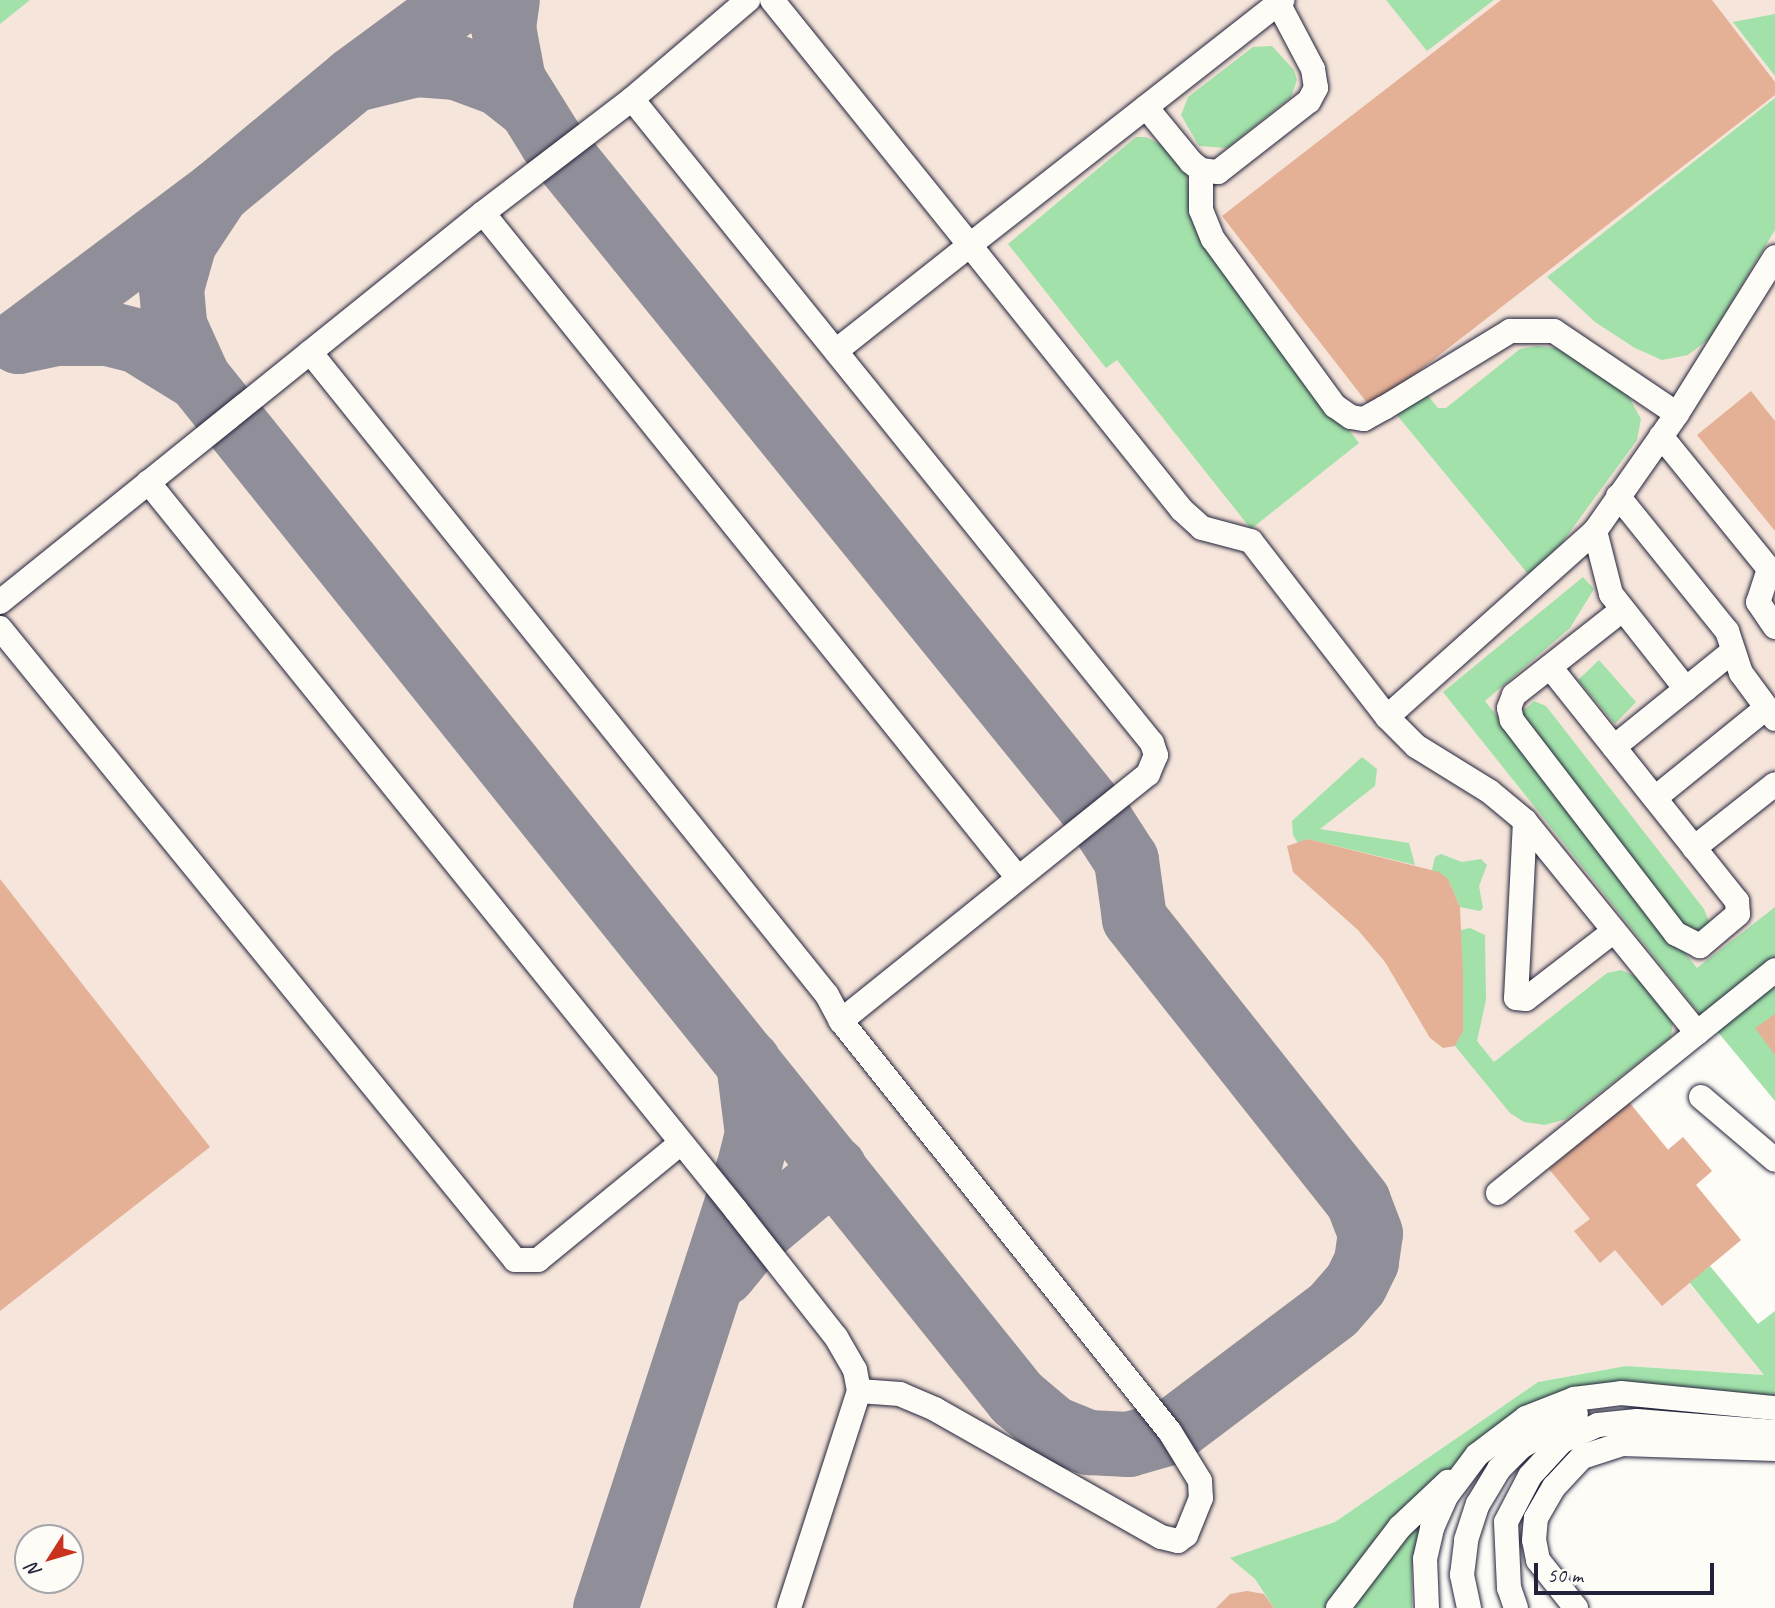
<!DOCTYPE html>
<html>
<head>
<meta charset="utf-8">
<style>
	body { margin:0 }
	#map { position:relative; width:1775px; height:1608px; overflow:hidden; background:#fdfcf7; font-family:Caveat,sans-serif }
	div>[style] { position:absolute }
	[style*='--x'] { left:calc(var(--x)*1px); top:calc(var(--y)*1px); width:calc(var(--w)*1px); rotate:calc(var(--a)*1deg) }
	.built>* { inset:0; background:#f6e5da }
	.green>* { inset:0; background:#a2e1aa }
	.taxiway>* { height:65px; margin:-32.5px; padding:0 32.5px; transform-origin:32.5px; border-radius:32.5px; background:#908f99 }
	.building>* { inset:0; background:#e4b096 }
	.roads { filter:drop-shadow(0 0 2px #22223b) drop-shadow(0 0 2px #22223b) }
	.minor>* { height:24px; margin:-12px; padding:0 12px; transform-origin:12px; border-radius:12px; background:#fdfcf7 }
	span { translate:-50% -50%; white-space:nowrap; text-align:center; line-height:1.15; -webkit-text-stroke:5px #fdfcf7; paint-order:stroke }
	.north { position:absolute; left:14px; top:1524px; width:70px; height:70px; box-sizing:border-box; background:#fdfcf7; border:2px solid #a5a5ac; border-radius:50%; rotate:233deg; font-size:19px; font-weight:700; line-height:28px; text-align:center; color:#22223b }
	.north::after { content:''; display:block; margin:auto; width:24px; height:32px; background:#c8321e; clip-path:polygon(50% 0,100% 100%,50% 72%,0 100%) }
	.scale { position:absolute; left:1534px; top:1563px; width:180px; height:32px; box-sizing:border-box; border:4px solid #22223b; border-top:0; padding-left:9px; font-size:21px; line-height:24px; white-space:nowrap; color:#22223b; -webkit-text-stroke:5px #fdfcf7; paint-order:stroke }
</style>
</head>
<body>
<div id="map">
	<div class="built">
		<i style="clip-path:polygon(evenodd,0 0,1775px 0,1775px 984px,1629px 1102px,1668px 1149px,1683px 1137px,1712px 1171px,1696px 1185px,1741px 1240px,1689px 1283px,1765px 1375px,1626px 1366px,1538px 1382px,1335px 1522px,1231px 1558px,1255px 1579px,1274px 1608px,0 1608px,0 0,28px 1538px,70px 1538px,70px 1580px,28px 1580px,28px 1538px)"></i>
	</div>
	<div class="green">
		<i style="clip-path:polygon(0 0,30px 0,0 24px)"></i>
		<i style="clip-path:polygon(1386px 0,1494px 0,1427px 51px)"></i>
		<i style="clip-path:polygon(1775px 14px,1775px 76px,1733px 22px)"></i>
		<i style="clip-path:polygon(1272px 46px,1294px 70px,1297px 80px,1291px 97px,1227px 148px,1199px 146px,1181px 115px,1188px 97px,1253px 47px)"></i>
		<i style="clip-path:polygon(1775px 98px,1775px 230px,1709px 339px,1688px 355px,1662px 360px,1635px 348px,1595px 322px,1547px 277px)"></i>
		<i style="clip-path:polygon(1136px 137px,1146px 137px,1167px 148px,1185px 170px,1198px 230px,1359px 443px,1251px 529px,1117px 360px,1106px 368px,1008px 244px)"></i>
		<i style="clip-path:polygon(1538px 346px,1557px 348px,1624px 388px,1641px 419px,1637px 440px,1561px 544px,1528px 574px,1396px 414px,1425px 392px,1438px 408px,1446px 408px,1520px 349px)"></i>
		<i style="clip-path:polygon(1583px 577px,1594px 589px,1570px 628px,1485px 701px,1697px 968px,1775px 907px,1775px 959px,1703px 1018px,1443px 692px)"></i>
		<i style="clip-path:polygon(1599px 660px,1636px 702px,1615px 724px,1578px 680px)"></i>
		<i style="clip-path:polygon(1534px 701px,1546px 706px,1704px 909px,1710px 924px,1699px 932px,1686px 932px,1521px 713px)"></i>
		<i style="clip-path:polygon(1362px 757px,1377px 769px,1375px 786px,1320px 829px,1409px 843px,1415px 865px,1308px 839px,1298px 843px,1293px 835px,1292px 821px)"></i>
		<i style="clip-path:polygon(1441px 854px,1462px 862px,1481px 859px,1487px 865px,1479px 886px,1483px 908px,1480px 911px,1460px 907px,1448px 879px,1432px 870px,1435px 857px)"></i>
		<i style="clip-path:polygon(1470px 928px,1485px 935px,1486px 1000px,1477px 1041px,1494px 1062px,1607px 973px,1621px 970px,1642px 979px,1673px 1022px,1671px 1037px,1566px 1119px,1545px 1125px,1524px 1122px,1510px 1113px,1455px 1046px,1463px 1031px,1461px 930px)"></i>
		<i style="clip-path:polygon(1775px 984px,1775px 1101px,1717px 1031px)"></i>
		<i style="clip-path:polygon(1710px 1266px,1758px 1324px,1775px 1311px,1775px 1396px,1622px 1384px,1464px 1455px,1411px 1507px,1330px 1608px,1274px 1608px,1255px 1579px,1230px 1558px,1335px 1522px,1538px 1382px,1626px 1366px,1764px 1375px,1689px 1282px)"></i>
		<i style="clip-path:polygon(1424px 1515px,1412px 1565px,1412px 1608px,1347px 1608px)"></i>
	</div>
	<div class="taxiway">
		<i style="--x:359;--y:78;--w:59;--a:-13.8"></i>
		<i style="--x:416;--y:64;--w:40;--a:4.3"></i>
		<i style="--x:456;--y:67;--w:46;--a:20.4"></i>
		<i style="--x:499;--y:83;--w:33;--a:38"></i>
		<i style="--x:217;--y:192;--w:60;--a:123.4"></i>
		<i style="--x:184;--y:242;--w:48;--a:105.8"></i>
		<i style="--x:171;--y:288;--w:37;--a:85"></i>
		<i style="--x:174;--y:325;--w:58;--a:65.6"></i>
		<i style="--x:198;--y:378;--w:1307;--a:51.24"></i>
		<i style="--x:1016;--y:1397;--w:48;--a:40"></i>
		<i style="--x:1053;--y:1428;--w:38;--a:22"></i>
		<i style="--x:1088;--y:1442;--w:40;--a:2.9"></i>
		<i style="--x:1128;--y:1444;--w:44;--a:-15.9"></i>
		<i style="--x:1170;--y:1432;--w:204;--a:-37"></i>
		<i style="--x:1333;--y:1309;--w:33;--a:-49"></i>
		<i style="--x:1355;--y:1284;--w:25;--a:-64"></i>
		<i style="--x:1366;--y:1261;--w:28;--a:-82"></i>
		<i style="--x:1370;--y:1233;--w:34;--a:-111"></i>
		<i style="--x:1358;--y:1201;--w:361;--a:-128.4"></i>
		<i style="--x:1134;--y:918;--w:59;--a:-97.9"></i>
		<i style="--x:1126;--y:860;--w:54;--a:-122.8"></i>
		<i style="--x:1097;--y:815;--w:867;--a:-129.01"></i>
		<i style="--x:551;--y:141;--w:72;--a:-121.9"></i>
		<i style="--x:513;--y:80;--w:54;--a:-100.7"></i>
		<i style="--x:503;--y:27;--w:27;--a:-82"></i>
		<i style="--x:18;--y:341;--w:249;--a:-36.8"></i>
		<i style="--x:217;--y:192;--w:177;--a:-39.7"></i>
		<i style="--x:353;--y:79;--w:133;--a:-36.4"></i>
		<i style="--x:18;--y:341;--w:39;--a:-12"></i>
		<i style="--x:56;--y:333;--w:51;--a:0"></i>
		<i style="--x:107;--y:333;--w:32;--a:14"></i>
		<i style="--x:138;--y:341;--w:70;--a:31.7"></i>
		<i style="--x:723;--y:1273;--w:50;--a:-50.6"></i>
		<i style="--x:755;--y:1234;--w:103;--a:-39.9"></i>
		<i style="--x:605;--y:1608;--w:462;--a:-72"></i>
		<i style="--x:748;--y:1169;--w:36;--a:-76"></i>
		<i style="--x:757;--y:1134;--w:73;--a:-97.1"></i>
	</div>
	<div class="building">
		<i style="clip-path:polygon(1501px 0,1712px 0,1775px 82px,1775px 95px,1371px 408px,1222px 216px)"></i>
		<i style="clip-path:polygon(1751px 391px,1775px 421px,1775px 531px,1697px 435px)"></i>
		<i style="clip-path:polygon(1308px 839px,1439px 872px,1448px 879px,1460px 907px,1463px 975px,1463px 1031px,1455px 1046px,1443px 1048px,1430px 1038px,1385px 962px,1358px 930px,1293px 872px,1287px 846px)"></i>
		<i style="clip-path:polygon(0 879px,210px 1147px,0 1311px)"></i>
		<i style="clip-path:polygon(1775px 1014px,1775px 1055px,1755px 1028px)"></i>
		<i style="clip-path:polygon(1629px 1102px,1668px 1150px,1683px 1137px,1712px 1171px,1696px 1185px,1741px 1240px,1662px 1306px,1615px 1250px,1600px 1263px,1574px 1231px,1590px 1219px,1549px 1169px)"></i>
		<i style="clip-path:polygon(1247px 1591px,1264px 1594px,1274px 1608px,1216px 1608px,1230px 1594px)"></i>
	</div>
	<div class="roads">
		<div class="minor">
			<i style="--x:772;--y:0;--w:315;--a:51.1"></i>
			<i style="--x:970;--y:245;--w:171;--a:141.7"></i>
			<i style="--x:632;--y:99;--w:828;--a:51.08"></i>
			<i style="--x:1152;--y:743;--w:13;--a:72"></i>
			<i style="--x:1156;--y:755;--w:21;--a:113"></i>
			<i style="--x:1148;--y:774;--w:394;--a:141.2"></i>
			<i style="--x:1146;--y:107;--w:71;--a:50.7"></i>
			<i style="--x:1191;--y:162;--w:13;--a:39"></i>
			<i style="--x:1201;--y:170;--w:17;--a:7"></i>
			<i style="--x:1218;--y:172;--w:115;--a:-38"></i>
			<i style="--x:1309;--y:101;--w:15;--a:-62"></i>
			<i style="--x:1316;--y:88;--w:19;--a:-99"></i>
			<i style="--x:1313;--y:69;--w:75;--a:-117.9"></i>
			<i style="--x:1201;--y:170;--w:40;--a:90"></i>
			<i style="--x:1201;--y:210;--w:31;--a:68"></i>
			<i style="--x:1213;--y:239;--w:207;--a:53.9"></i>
			<i style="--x:1335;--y:406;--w:19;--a:35"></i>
			<i style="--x:1351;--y:417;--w:13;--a:9"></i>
			<i style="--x:1364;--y:419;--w:23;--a:-29"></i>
			<i style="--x:1384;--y:408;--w:148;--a:-31.4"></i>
			<i style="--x:1510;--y:331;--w:44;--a:0"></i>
			<i style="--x:1554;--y:331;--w:148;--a:34"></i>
			<i style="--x:1677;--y:414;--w:143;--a:125"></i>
			<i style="--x:1595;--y:531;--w:279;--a:138.2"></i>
			<i style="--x:1387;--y:717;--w:222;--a:-127.7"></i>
			<i style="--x:1251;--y:541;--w:51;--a:-165.1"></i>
			<i style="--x:1202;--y:528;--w:27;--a:-138"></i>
			<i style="--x:1182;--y:510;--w:339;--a:-128.7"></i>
			<i style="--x:970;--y:245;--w:397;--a:-38.1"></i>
			<i style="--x:483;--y:213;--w:853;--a:51.18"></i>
			<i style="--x:310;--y:352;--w:825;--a:51.2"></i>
			<i style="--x:827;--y:995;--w:30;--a:62"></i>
			<i style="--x:841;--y:1021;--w:526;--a:51.32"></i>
			<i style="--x:1170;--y:1432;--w:57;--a:58.5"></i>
			<i style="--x:1200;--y:1481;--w:17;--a:87"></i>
			<i style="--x:1201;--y:1498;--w:40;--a:112"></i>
			<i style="--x:1186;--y:1535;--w:10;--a:143"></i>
			<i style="--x:1178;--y:1541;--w:17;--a:-167"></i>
			<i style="--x:1161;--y:1537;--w:260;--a:-150.5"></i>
			<i style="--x:935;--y:1409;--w:38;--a:-157"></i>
			<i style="--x:900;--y:1394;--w:41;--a:-175.8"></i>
			<i style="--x:1677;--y:414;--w:185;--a:-58"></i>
			<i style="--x:1661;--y:436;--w:171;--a:50.9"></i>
			<i style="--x:1769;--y:569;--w:35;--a:108"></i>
			<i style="--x:1758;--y:602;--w:30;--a:56"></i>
			<i style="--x:148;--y:482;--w:936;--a:51.07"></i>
			<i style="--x:736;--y:1210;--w:162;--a:51.8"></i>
			<i style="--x:836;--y:1337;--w:38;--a:60"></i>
			<i style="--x:855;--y:1370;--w:21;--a:79"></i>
			<i style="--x:859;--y:1391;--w:228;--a:107.9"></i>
			<i style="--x:1618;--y:496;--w:174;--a:51.1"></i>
			<i style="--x:1727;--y:631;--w:44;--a:71.6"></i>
			<i style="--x:1741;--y:673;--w:57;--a:53.5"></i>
			<i style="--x:1595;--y:531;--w:65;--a:75.7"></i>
			<i style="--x:1611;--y:594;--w:121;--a:51.7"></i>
			<i style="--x:0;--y:602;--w:620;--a:-38.85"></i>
			<i style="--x:483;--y:213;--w:188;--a:-37.4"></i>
			<i style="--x:632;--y:99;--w:153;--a:-40.5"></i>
			<i style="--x:0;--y:628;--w:815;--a:50.82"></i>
			<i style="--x:515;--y:1260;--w:23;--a:0"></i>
			<i style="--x:538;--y:1260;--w:185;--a:-39.3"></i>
			<i style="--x:1550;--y:667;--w:300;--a:51.4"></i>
			<i style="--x:1737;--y:901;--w:13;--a:86"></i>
			<i style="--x:1738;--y:914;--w:50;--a:139.9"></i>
			<i style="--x:1700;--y:946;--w:27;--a:-153"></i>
			<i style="--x:1676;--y:934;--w:270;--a:-127.5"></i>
			<i style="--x:1512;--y:720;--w:12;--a:-104"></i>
			<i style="--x:1509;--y:708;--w:14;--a:-69"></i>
			<i style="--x:1514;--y:695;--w:137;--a:-38.2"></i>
			<i style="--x:1387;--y:717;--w:41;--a:45"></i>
			<i style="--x:1416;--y:746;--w:86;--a:31.7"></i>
			<i style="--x:1489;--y:791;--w:47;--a:39.8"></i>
			<i style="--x:1525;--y:821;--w:273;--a:50.9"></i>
			<i style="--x:1614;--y:747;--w:153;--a:-38.9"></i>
			<i style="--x:1655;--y:798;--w:143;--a:-39"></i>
			<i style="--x:1525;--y:821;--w:177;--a:92.9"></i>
			<i style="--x:1516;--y:998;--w:10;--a:6"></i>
			<i style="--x:1526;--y:999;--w:111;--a:-37.7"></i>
			<i style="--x:1694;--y:848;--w:103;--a:-38.3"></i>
			<i style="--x:1701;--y:1097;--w:97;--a:40.4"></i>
			<i style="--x:1498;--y:1193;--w:356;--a:-38.8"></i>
			<i style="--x:1338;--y:1608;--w:102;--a:-52.6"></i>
			<i style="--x:1400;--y:1527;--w:66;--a:-43.2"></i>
			<i style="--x:1427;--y:1608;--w:49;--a:-92.3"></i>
			<i style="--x:1425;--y:1559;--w:32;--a:-77"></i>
			<i style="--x:1432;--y:1528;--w:36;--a:-66"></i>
			<i style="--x:1447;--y:1495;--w:50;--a:-53.1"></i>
			<i style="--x:1477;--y:1455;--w:61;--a:-37.1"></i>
			<i style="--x:1526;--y:1418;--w:52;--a:-21.6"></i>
			<i style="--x:1574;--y:1399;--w:47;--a:-7.3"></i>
			<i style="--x:1621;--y:1393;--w:155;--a:5.6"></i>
			<i style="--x:1469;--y:1608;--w:34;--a:-102"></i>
			<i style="--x:1462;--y:1575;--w:35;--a:-83"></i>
			<i style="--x:1466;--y:1540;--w:38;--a:-72"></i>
			<i style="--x:1478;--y:1504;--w:41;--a:-59"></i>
			<i style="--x:1499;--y:1469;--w:31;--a:-45"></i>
			<i style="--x:1521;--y:1447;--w:64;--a:-31"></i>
			<i style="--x:1516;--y:1608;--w:21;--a:-109"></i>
			<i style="--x:1509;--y:1588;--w:66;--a:-92.6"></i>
			<i style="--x:1506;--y:1522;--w:52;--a:-62.4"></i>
			<i style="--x:1530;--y:1476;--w:47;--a:-47.6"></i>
			<i style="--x:1562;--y:1441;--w:39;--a:-24"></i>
			<i style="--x:1598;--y:1425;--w:39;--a:-6"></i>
			<i style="--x:1637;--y:1421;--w:138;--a:4.6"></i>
			<i style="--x:1576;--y:1608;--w:61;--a:-128.4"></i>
			<i style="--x:1538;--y:1560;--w:20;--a:-101"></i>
			<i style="--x:1534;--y:1540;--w:22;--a:-85"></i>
			<i style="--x:1536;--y:1518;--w:36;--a:-60"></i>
			<i style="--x:1554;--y:1487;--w:41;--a:-47"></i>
			<i style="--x:1582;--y:1457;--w:42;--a:-18"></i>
			<i style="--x:1622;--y:1444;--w:153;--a:1.9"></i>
		</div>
	</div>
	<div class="north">N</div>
	<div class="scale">50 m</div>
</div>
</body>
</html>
